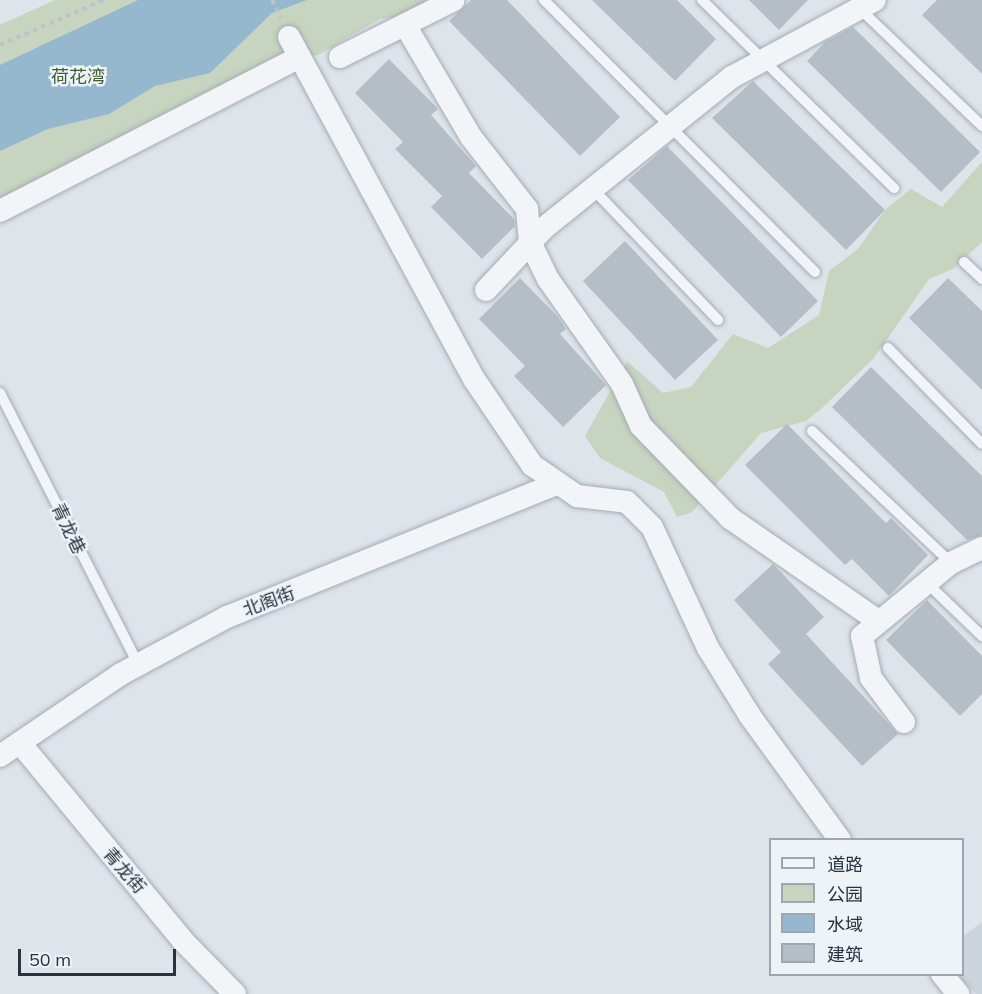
<!DOCTYPE html>
<html>
<head>
<meta charset="utf-8">
<style>
	body { margin:0 }
	#map { position:relative; width:982px; height:994px; overflow:hidden; background:#dee4ea; font-family:Mulish,"Noto Sans SC",sans-serif }
	div>[style] { position:absolute }
	[style*='--x'] { left:calc(var(--x)*1px); top:calc(var(--y)*1px); width:calc(var(--w)*1px); rotate:calc(var(--a)*1deg) }
	.built>* { inset:0; background:#ccd4dc }
	.green>* { inset:0; background:#c7d4bf }
	.water>* { inset:0; background:#95b8ce }
	.building>* { inset:0; background:#b5bec7 }
	.path>* { height:4px; margin-top:-2px; transform-origin:0; background:repeating-linear-gradient(90deg,#bdc2c8 0 4.5px,transparent 0 9px) }
	.roads { filter:drop-shadow(0 0 2px #a3acb4) drop-shadow(0 0 2px #a3acb4) }
	.service>* { height:10px; margin:-5px; padding:0 5px; transform-origin:5px; border-radius:5px; background:#f2f4f7 }
	.minor>* { height:22px; margin:-11px; padding:0 11px; transform-origin:11px; border-radius:11px; background:#f2f4f7 }
	span { translate:-50% -50%; white-space:nowrap; text-align:center; line-height:1.15; -webkit-text-stroke:5px #eef3f7; paint-order:stroke }
	.park-label { font-size:18px; color:#406032 }
	.street-label { font-size:18px; color:#263442 }
	.legend { position:absolute; left:769px; top:838px; width:195px; height:138px; box-sizing:border-box; background:#eef3f7; border:2px solid #9ea7af; margin:0; padding:8px 10px; list-style:none; font-size:18px; color:#263442 }
	.legend li { display:flex; align-items:center; gap:12px; height:30px }
	.legend b { width:30px; border:2px solid #9ea7af }
	.scale { position:absolute; left:18px; top:949px; width:158px; height:27px; box-sizing:border-box; border:3px solid #263442; border-top:0; padding-left:8px; font-size:18px; line-height:21px; white-space:nowrap; color:#263442; -webkit-text-stroke:4px #eef3f7; paint-order:stroke }
</style>
</head>
<body>
<div id="map">
	<div class="built">
		<i style="clip-path:polygon(982px 922px,982px 994px,976px 994px,958px 975px,963px 936px)"></i>
	</div>
	<div class="green">
		<i style="clip-path:polygon(55px 0,436px 0,400px 17px,380px 19px,318px 55px,300px 57px,0 201px,0 25px)"></i>
		<i style="clip-path:polygon(982px 162px,982px 242px,953px 269px,929px 279px,874px 358px,821px 409px,806px 421px,761px 433px,691px 513px,677px 517px,664px 492px,600px 458px,585px 436px,627px 361px,663px 393px,691px 387px,733px 334px,768px 348px,819px 315px,829px 271px,858px 249px,885px 210px,911px 189px,942px 207px)"></i>
	</div>
	<div class="water">
		<i style="clip-path:polygon(138px 0,307px 0,272px 13px,210px 73px,155px 86px,109px 114px,48px 129px,0 151px,0 65px)"></i>
	</div>
	<div class="building">
		<i style="clip-path:polygon(471px 0,507px 0,620px 117px,580px 156px,449px 21px)"></i>
		<i style="clip-path:polygon(592px 0,677px 0,716px 39px,675px 81px)"></i>
		<i style="clip-path:polygon(749px 0,808px 0,779px 30px)"></i>
		<i style="clip-path:polygon(937px 0,982px 0,982px 74px,922px 15px)"></i>
		<i style="clip-path:polygon(853px 27px,980px 152px,941px 192px,807px 61px,825px 42px)"></i>
		<i style="clip-path:polygon(389px 59px,438px 109px,431px 115px,476px 166px,469px 173px,514px 219px,515px 226px,482px 259px,431px 207px,442px 196px,395px 149px,403px 142px,355px 93px)"></i>
		<i style="clip-path:polygon(753px 81px,885px 210px,846px 250px,712px 118px)"></i>
		<i style="clip-path:polygon(667px 146px,818px 301px,781px 337px,628px 180px)"></i>
		<i style="clip-path:polygon(625px 241px,718px 340px,675px 380px,583px 281px)"></i>
		<i style="clip-path:polygon(520px 278px,558px 317px,566px 329px,560px 334px,606px 385px,563px 427px,514px 376px,525px 366px,479px 319px)"></i>
		<i style="clip-path:polygon(948px 278px,982px 311px,982px 390px,909px 318px)"></i>
		<i style="clip-path:polygon(871px 367px,982px 476px,982px 535px,967px 540px,832px 407px)"></i>
		<i style="clip-path:polygon(787px 424px,886px 523px,891px 518px,928px 555px,889px 596px,852px 559px,845px 565px,745px 465px)"></i>
		<i style="clip-path:polygon(773px 564px,824px 617px,806px 634px,898px 734px,862px 766px,768px 664px,781px 652px,734px 600px)"></i>
		<i style="clip-path:polygon(927px 600px,982px 656px,982px 694px,960px 716px,886px 640px)"></i>
	</div>
	<div class="path">
		<i style="--x:272;--y:0;--w:20;--a:63"></i>
		<i style="--x:0;--y:45;--w:113;--a:-23.4"></i>
	</div>
	<div class="roads">
		<div class="service">
			<i style="--x:544;--y:0;--w:384;--a:45.1"></i>
			<i style="--x:702;--y:0;--w:269;--a:44.4"></i>
			<i style="--x:858;--y:7;--w:172;--a:43.8"></i>
			<i style="--x:591;--y:187;--w:184;--a:46.3"></i>
			<i style="--x:964;--y:262;--w:25;--a:43"></i>
			<i style="--x:888;--y:348;--w:134;--a:45.6"></i>
			<i style="--x:0;--y:393;--w:304;--a:63"></i>
			<i style="--x:812;--y:431;--w:192;--a:43.5"></i>
			<i style="--x:929;--y:585;--w:74;--a:43.9"></i>
		</div>
		<div class="minor">
			<i style="--x:405;--y:25;--w:130;--a:59.5"></i>
			<i style="--x:471;--y:137;--w:91;--a:52.1"></i>
			<i style="--x:527;--y:209;--w:33;--a:85"></i>
			<i style="--x:530;--y:242;--w:41;--a:64.1"></i>
			<i style="--x:548;--y:279;--w:128;--a:54.8"></i>
			<i style="--x:622;--y:384;--w:46;--a:65.7"></i>
			<i style="--x:641;--y:426;--w:128;--a:45.9"></i>
			<i style="--x:730;--y:518;--w:180;--a:34.8"></i>
			<i style="--x:289;--y:37;--w:389;--a:61.6"></i>
			<i style="--x:474;--y:379;--w:104;--a:56"></i>
			<i style="--x:532;--y:465;--w:55;--a:34.6"></i>
			<i style="--x:577;--y:496;--w:50;--a:6.8"></i>
			<i style="--x:627;--y:502;--w:35;--a:45"></i>
			<i style="--x:652;--y:527;--w:133;--a:65.2"></i>
			<i style="--x:708;--y:648;--w:80;--a:58.3"></i>
			<i style="--x:750;--y:716;--w:153;--a:54"></i>
			<i style="--x:340;--y:57;--w:127;--a:-26.6"></i>
			<i style="--x:0;--y:211;--w:337;--a:-27.2"></i>
			<i style="--x:486;--y:290;--w:85;--a:-46.9"></i>
			<i style="--x:544;--y:228;--w:241;--a:-38.8"></i>
			<i style="--x:732;--y:77;--w:162;--a:-28.3"></i>
			<i style="--x:904;--y:722;--w:55;--a:-126.9"></i>
			<i style="--x:871;--y:678;--w:43;--a:-102.1"></i>
			<i style="--x:862;--y:636;--w:115;--a:-39.4"></i>
			<i style="--x:951;--y:563;--w:34;--a:-26"></i>
			<i style="--x:20;--y:743;--w:256;--a:50.5"></i>
			<i style="--x:183;--y:941;--w:74;--a:45.5"></i>
			<i style="--x:0;--y:756;--w:146;--a:-34.1"></i>
			<i style="--x:121;--y:674;--w:120;--a:-28.3"></i>
			<i style="--x:227;--y:617;--w:356;--a:-22"></i>
			<i style="--x:942;--y:974;--w:26;--a:51"></i>
		</div>
	</div>
	<div class="park-label">
		<span style="left:78px;top:77px">荷花湾</span>
	</div>
	<div class="street-label">
		<span style="left:68px;top:529px;rotate:64deg">青龙巷</span>
		<span style="left:269px;top:602px;rotate:-20deg">北阁街</span>
		<span style="left:124px;top:871px;rotate:49deg">青龙街</span>
	</div>
	<ul class="legend">
	<li><b style="height:8px;background:#f2f4f7"></b>道路</li>
	<li><b style="height:16px;background:#c7d4bf"></b>公园</li>
	<li><b style="height:16px;background:#95b8ce"></b>水域</li>
	<li><b style="height:16px;background:#b5bec7"></b>建筑</li>
	</ul>
	<div class="scale">50 m</div>
</div>
</body>
</html>
